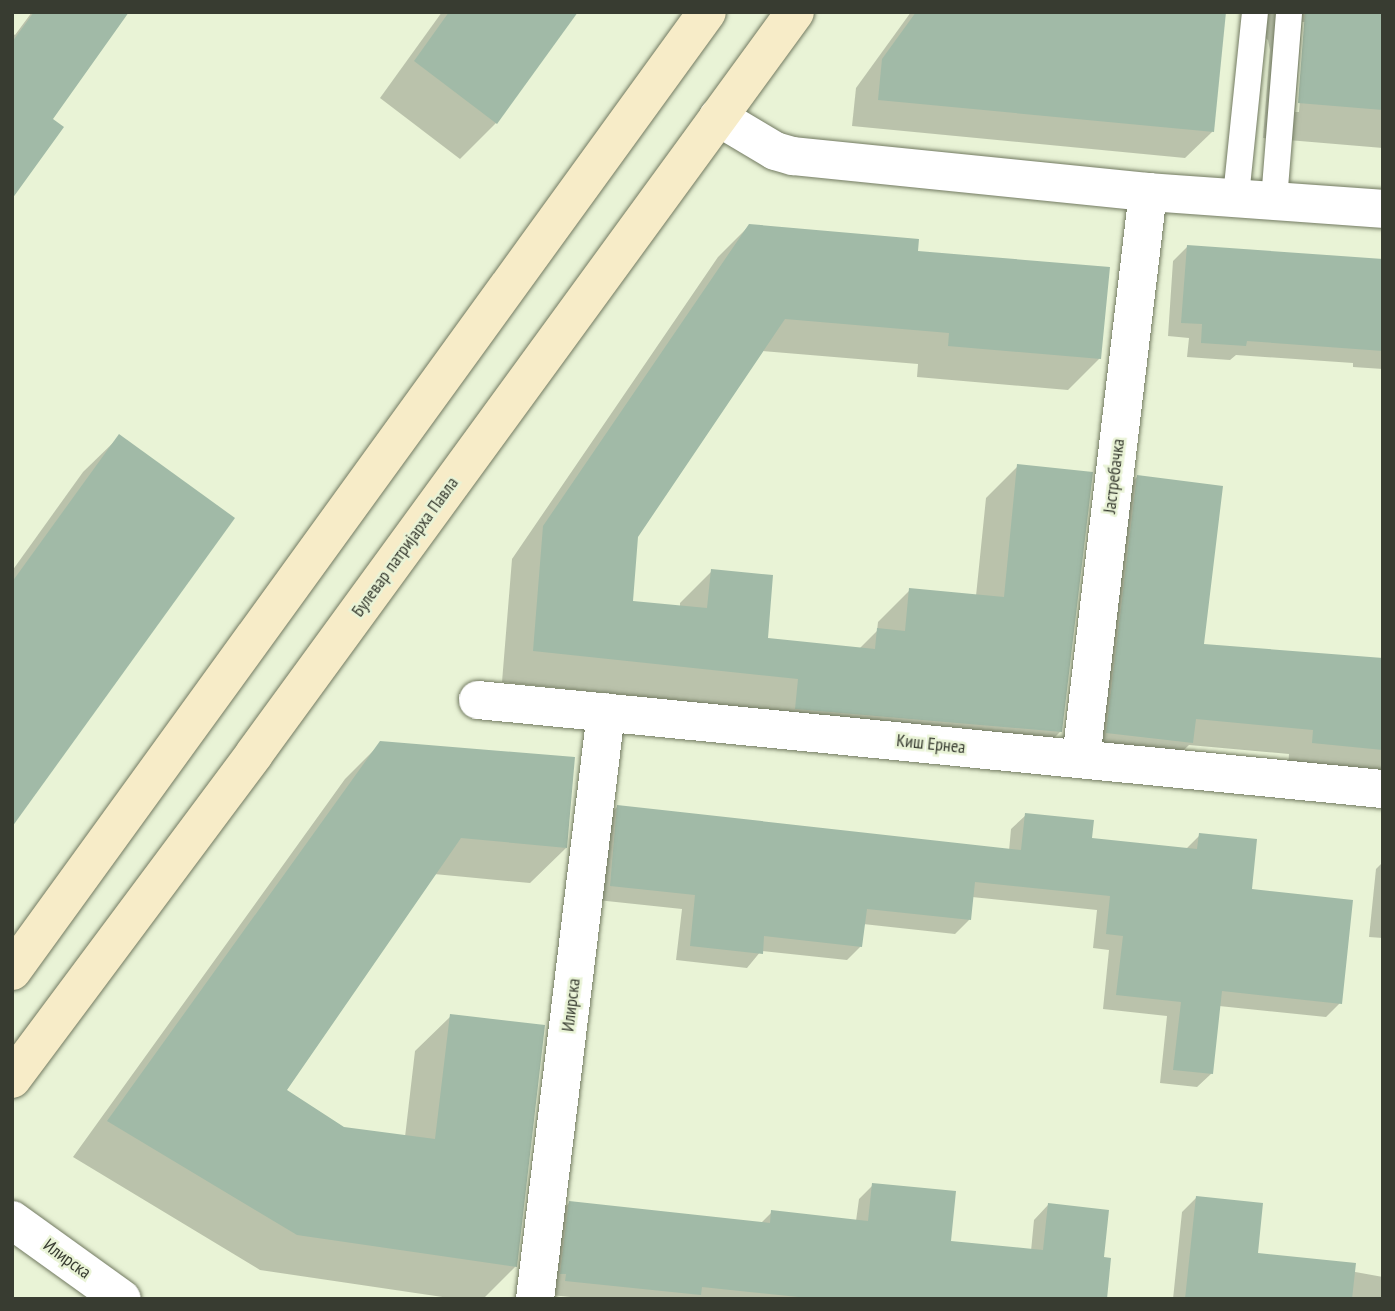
<!DOCTYPE html>
<html>
<head>
<meta charset="utf-8">
<style>
	body { margin:0 }
	#map { position:relative; width:1395px; height:1311px; overflow:hidden; background:#e9f3d6; font-family:"PT Sans Narrow",sans-serif }
	div>[style] { position:absolute }
	[style*='--x'] { left:calc(var(--x)*1px); top:calc(var(--y)*1px); width:calc(var(--w)*1px); rotate:calc(var(--a)*1deg) }
	.shadow>* { inset:0; background:#0003 }
	.building>* { inset:0; background:#a1baa7 }
	.roads { filter:drop-shadow(0 0 2px #727a61) drop-shadow(0 0 2px #727a61) }
	.lane>* { height:26px; margin:-13px; padding:0 13px; transform-origin:13px; border-radius:13px; background:#fff }
	.street>* { height:38px; margin:-19px; padding:0 19px; transform-origin:19px; border-radius:19px; background:#fff }
	.secondary>* { height:38px; margin:-19px; padding:0 19px; transform-origin:19px; border-radius:19px; background:#f7ecc8 }
	span { translate:-50% -50%; white-space:nowrap; text-align:center; line-height:1.15; -webkit-text-stroke:5px #e9f3d6; paint-order:stroke }
	.street-label { font-size:18px; color:#383c31 }
	.frame { position:absolute; inset:0; border:14px solid #383c31; pointer-events:none }
</style>
</head>
<body>
<div id="map">
	<div class="shadow">
		<i style="clip-path:polygon(32px 12px,127px 12px,50px 119px,12px 188px,12px 33px,15px 35px)"></i>
		<i style="clip-path:polygon(442px 12px,577px 12px,496px 123px,460px 159px,380px 98px)"></i>
		<i style="clip-path:polygon(911px 12px,1224px 12px,1212px 132px,1185px 158px,852px 126px,856px 88px)"></i>
		<i style="clip-path:polygon(evenodd,1268px 12px,1383px 12px,1383px 148px,1263px 138px,1270px 50px,1268px 40px,1259px 33px,1268px 12px,1302px 22px,1306px 22px,1299px 112px,1295px 112px,1302px 22px)"></i>
		<i style="clip-path:polygon(750px 225px,916px 252px,1100px 358px,1068px 390px,917px 377px,918px 364px,761px 351px,636px 536px,631px 603px,680px 607px,680px 603px,712px 571px,766px 640px,859px 649px,877px 631px,878px 622px,910px 590px,976px 596px,986px 498px,1018px 466px,1061px 731px,1029px 763px,767px 710px,502px 682px,512px 559px,718px 257px)"></i>
		<i style="clip-path:polygon(1187px 247px,1383px 261px,1383px 369px,1353px 367px,1353px 363px,1236px 355px,1230px 360px,1187px 357px,1189px 338px,1168px 336px,1173px 261px)"></i>
		<i style="clip-path:polygon(119px 437px,12px 824px,12px 571px,83px 472px)"></i>
		<i style="clip-path:polygon(1137px 477px,1202px 646px,1383px 660px,1383px 776px,1288px 767px,1289px 754px,1189px 745px,1166px 767px,1082px 758px,1112px 502px)"></i>
		<i style="clip-path:polygon(381px 743px,566px 848px,530px 883px,434px 874px,284px 1090px,343px 1129px,405px 1137px,415px 1051px,451px 1016px,515px 1267px,483px 1299px,456px 1299px,260px 1270px,73px 1157px,345px 779px)"></i>
		<i style="clip-path:polygon(617px 807px,1009px 851px,1011px 829px,1026px 815px,1090px 839px,1185px 850px,1200px 835px,1250px 891px,1340px 1003px,1326px 1017px,1219px 1006px,1212px 1073px,1197px 1087px,1160px 1083px,1167px 1016px,1103px 1009px,1109px 950px,1093px 948px,1097px 910px,972px 897px,969px 920px,955px 934px,863px 924px,861px 946px,847px 960px,761px 951px,747px 968px,676px 960px,682px 909px,597px 900px,603px 822px)"></i>
		<i style="clip-path:polygon(1383px 862px,1383px 938px,1369px 937px,1376px 869px)"></i>
		<i style="clip-path:polygon(873px 1185px,949px 1242px,1031px 1251px,1034px 1220px,1048px 1205px,1102px 1259px,1105px 1299px,590px 1299px,551px 1295px,555px 1218px,569px 1203px,761px 1223px,772px 1212px,856px 1221px,859px 1199px)"></i>
		<i style="clip-path:polygon(1196px 1198px,1256px 1254px,1383px 1277px,1383px 1299px,1173px 1299px,1182px 1212px)"></i>
	</div>
	<div class="building">
		<i style="clip-path:polygon(34px 12px,129px 12px,53px 119px,64px 127px,12px 199px,12px 42px)"></i>
		<i style="clip-path:polygon(449px 12px,578px 12px,497px 124px,414px 61px)"></i>
		<i style="clip-path:polygon(916px 12px,1226px 12px,1214px 132px,878px 100px,882px 59px)"></i>
		<i style="clip-path:polygon(1305px 12px,1383px 12px,1383px 110px,1298px 103px)"></i>
		<i style="clip-path:polygon(749px 224px,919px 239px,918px 251px,1110px 267px,1101px 359px,948px 346px,949px 333px,785px 319px,638px 537px,633px 601px,707px 608px,711px 569px,773px 575px,768px 638px,875px 649px,877px 628px,905px 631px,909px 588px,1004px 597px,1017px 464px,1093px 472px,1062px 732px,795px 709px,798px 679px,533px 651px,543px 526px)"></i>
		<i style="clip-path:polygon(1187px 245px,1383px 259px,1383px 351px,1247px 341px,1246px 346px,1201px 343px,1202px 324px,1181px 323px)"></i>
		<i style="clip-path:polygon(119px 434px,235px 518px,12px 827px,12px 582px)"></i>
		<i style="clip-path:polygon(1137px 475px,1223px 486px,1204px 644px,1383px 658px,1383px 750px,1312px 743px,1313px 730px,1196px 719px,1193px 743px,1106px 733px)"></i>
		<i style="clip-path:polygon(380px 741px,575px 757px,567px 848px,461px 838px,287px 1090px,344px 1127px,435px 1139px,450px 1014px,545px 1025px,517px 1267px,297px 1235px,107px 1121px)"></i>
		<i style="clip-path:polygon(617px 805px,1021px 850px,1025px 813px,1094px 820px,1092px 838px,1197px 849px,1199px 833px,1257px 839px,1252px 889px,1353px 900px,1342px 1004px,1222px 991px,1213px 1074px,1173px 1070px,1181px 1002px,1116px 995px,1123px 936px,1106px 934px,1110px 896px,975px 882px,971px 920px,867px 909px,862px 947px,764px 936px,763px 954px,690px 946px,695px 895px,610px 886px)"></i>
		<i style="clip-path:polygon(872px 1183px,956px 1191px,951px 1241px,1043px 1250px,1048px 1203px,1109px 1210px,1104px 1257px,1111px 1258px,1107px 1299px,818px 1299px,702px 1287px,701px 1295px,565px 1281px,566px 1274px,560px 1274px,569px 1201px,770px 1223px,771px 1210px,868px 1221px)"></i>
		<i style="clip-path:polygon(1196px 1196px,1263px 1203px,1258px 1253px,1356px 1263px,1352px 1299px,1185px 1299px)"></i>
	</div>
	<div class="roads">
		<div class="lane">
			<i style="--x:1236;--y:196;--w:185;--a:-84.1"></i>
			<i style="--x:1274;--y:200;--w:189;--a:-85.4"></i>
		</div>
		<div class="street">
			<i style="--x:718;--y:117;--w:66;--a:30.8"></i>
			<i style="--x:775;--y:151;--w:19;--a:16"></i>
			<i style="--x:793;--y:156;--w:357;--a:5.8"></i>
			<i style="--x:1148;--y:192;--w:236;--a:4.1"></i>
			<i style="--x:478;--y:700;--w:909;--a:5.62"></i>
			<i style="--x:1081;--y:759;--w:571;--a:-83.26"></i>
			<i style="--x:12;--y:1220;--w:135;--a:35.7"></i>
			<i style="--x:535;--y:1299;--w:591;--a:-83.1"></i>
		</div>
		<div class="secondary">
			<i style="--x:12;--y:971;--w:1184;--a:-54.07"></i>
			<i style="--x:12;--y:1079;--w:405;--a:-53.3"></i>
			<i style="--x:254;--y:754;--w:918;--a:-53.9"></i>
		</div>
	</div>
	<div class="street-label">
		<span style="left:1114px;top:476px;rotate:-83deg">Јастребачка</span>
		<span style="left:405px;top:547px;rotate:-54deg">Булевар патријарха Павла</span>
		<span style="left:931px;top:744px;rotate:6deg">Киш Ернеа</span>
		<span style="left:571px;top:1005px;rotate:-83deg">Илирска</span>
		<span style="left:67px;top:1259px;rotate:36deg">Илирска</span>
	</div>
	<div class="frame"></div>
</div>
</body>
</html>
